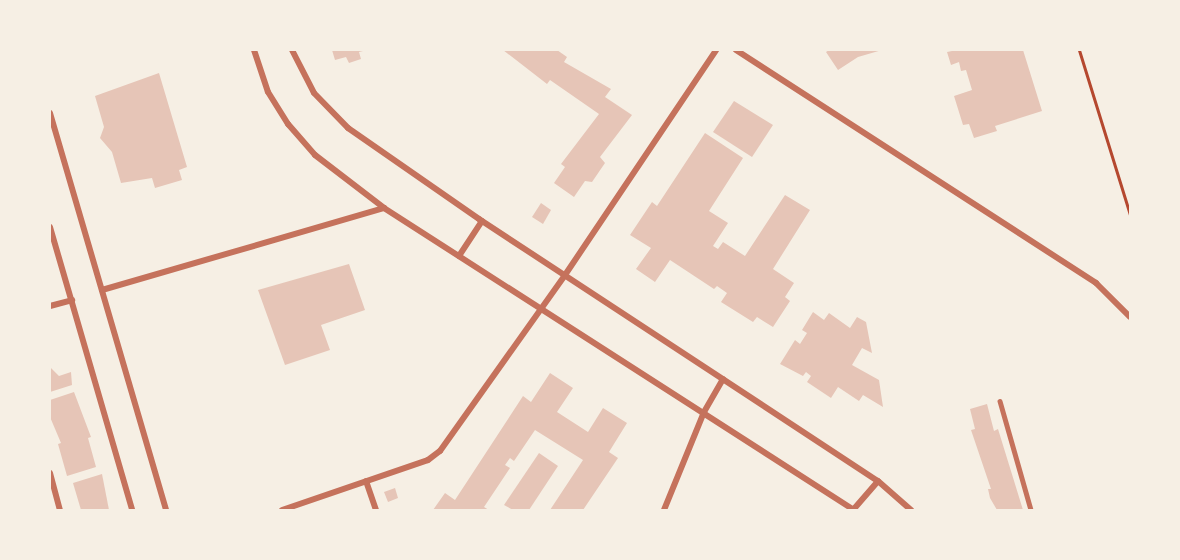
<!DOCTYPE html>
<html>
<head>
<meta charset="utf-8">
<style>
	body { margin:0 }
	#map { position:relative; width:1180px; height:560px; overflow:hidden; background:#f6efe4; font-family:Commissioner,sans-serif }
	div>[style] { position:absolute }
	[style*='--x'] { left:calc(var(--x)*1px); top:calc(var(--y)*1px); width:calc(var(--w)*1px); rotate:calc(var(--a)*1deg) }
	.building>* { inset:0; background:#e6c5b7 }
	.path>* { height:3px; margin:-1.5px; padding:0 1.5px; transform-origin:1.5px; border-radius:1.5px; background:#b5482f }
	.service>* { height:4.5px; margin:-2.25px; padding:0 2.25px; transform-origin:2.25px; border-radius:2.25px; background:#c5725c }
	.minor>* { height:6px; margin:-3px; padding:0 3px; transform-origin:3px; border-radius:3px; background:#c5725c }
	span { translate:-50% -50%; white-space:nowrap; text-align:center; line-height:1.15; -webkit-text-stroke:6px #f6efe4; paint-order:stroke }
	.frame { position:absolute; inset:0; border:51px solid #f6efe4; pointer-events:none }
</style>
</head>
<body>
<div id="map">
	<div class="building">
		<i style="clip-path:polygon(332px 50px,367px 50px,359px 52px,361px 59px,349px 63px,346px 57px,335px 60px)"></i>
		<i style="clip-path:polygon(503px 50px,557px 50px,567px 57px,564px 62px,611px 89px,605px 97px,632px 115px,600px 157px,605px 163px,592px 182px,585px 181px,574px 197px,554px 183px,565px 167px,561px 164px,599px 114px,550px 80px,547px 84px)"></i>
		<i style="clip-path:polygon(829px 50px,882px 50px,858px 57px,838px 70px,826px 52px)"></i>
		<i style="clip-path:polygon(957px 50px,1023px 50px,1042px 111px,995px 126px,997px 131px,974px 138px,969px 124px,963px 125px,954px 96px,972px 90px,966px 70px,961px 71px,959px 62px,951px 65px,947px 52px)"></i>
		<i style="clip-path:polygon(159px 73px,187px 167px,179px 170px,182px 180px,155px 188px,152px 178px,121px 183px,112px 152px,100px 138px,104px 127px,95px 96px)"></i>
		<i style="clip-path:polygon(734px 101px,773px 125px,752px 157px,713px 132px)"></i>
		<i style="clip-path:polygon(705px 133px,743px 158px,709px 211px,728px 223px,713px 246px,718px 249px,723px 242px,745px 256px,785px 195px,810px 210px,773px 269px,794px 283px,785px 297px,790px 301px,773px 327px,757px 317px,753px 322px,721px 302px,727px 293px,717px 286px,714px 289px,670px 260px,655px 282px,636px 269px,651px 248px,630px 235px,652px 202px,657px 206px)"></i>
		<i style="clip-path:polygon(541px 203px,551px 210px,543px 224px,532px 217px)"></i>
		<i style="clip-path:polygon(349px 264px,365px 310px,321px 325px,330px 350px,285px 365px,258px 290px)"></i>
		<i style="clip-path:polygon(813px 312px,824px 320px,829px 313px,850px 328px,857px 317px,866px 322px,872px 353px,862px 348px,852px 365px,879px 380px,883px 407px,863px 395px,859px 401px,838px 387px,831px 398px,807px 382px,811px 376px,806px 372px,803px 376px,780px 364px,795px 340px,800px 344px,807px 333px,802px 330px)"></i>
		<i style="clip-path:polygon(50px 367px,59px 376px,71px 372px,72px 385px,50px 392px)"></i>
		<i style="clip-path:polygon(550px 373px,573px 388px,557px 412px,588px 432px,603px 408px,627px 423px,609px 452px,618px 458px,583px 510px,550px 510px,583px 460px,535px 430px,514px 461px,510px 458px,505px 465px,510px 468px,484px 507px,489px 510px,433px 510px,445px 493px,455px 500px,523px 396px,531px 402px)"></i>
		<i style="clip-path:polygon(74px 392px,91px 437px,88px 438px,96px 467px,67px 476px,58px 444px,61px 443px,50px 417px,50px 400px)"></i>
		<i style="clip-path:polygon(987px 404px,994px 431px,998px 429px,1023px 510px,997px 510px,990px 498px,988px 489px,991px 489px,971px 430px,975px 429px,970px 409px)"></i>
		<i style="clip-path:polygon(539px 453px,558px 466px,529px 510px,513px 510px,504px 505px)"></i>
		<i style="clip-path:polygon(102px 474px,109px 510px,81px 510px,73px 483px)"></i>
		<i style="clip-path:polygon(395px 488px,398px 498px,388px 502px,384px 492px)"></i>
	</div>
	<div class="path">
		<i style="--x:1079;--y:50;--w:173;--a:72.8"></i>
	</div>
	<div class="service">
		<i style="--x:1000;--y:401;--w:113;--a:74.1"></i>
	</div>
	<div class="minor">
		<i style="--x:254;--y:50;--w:44;--a:71.6"></i>
		<i style="--x:268;--y:92;--w:38;--a:58"></i>
		<i style="--x:288;--y:124;--w:41;--a:48.9"></i>
		<i style="--x:315;--y:155;--w:87;--a:37.5"></i>
		<i style="--x:384;--y:208;--w:559;--a:32.72"></i>
		<i style="--x:292;--y:50;--w:48;--a:62.9"></i>
		<i style="--x:314;--y:93;--w:49;--a:45.8"></i>
		<i style="--x:348;--y:128;--w:160;--a:34.8"></i>
		<i style="--x:479;--y:219;--w:477;--a:33.3"></i>
		<i style="--x:878;--y:481;--w:44;--a:41.3"></i>
		<i style="--x:736;--y:50;--w:429;--a:32.9"></i>
		<i style="--x:1096;--y:283;--w:48;--a:45"></i>
		<i style="--x:50;--y:113;--w:414;--a:73.7"></i>
		<i style="--x:50;--y:227;--w:295;--a:73.8"></i>
		<i style="--x:459;--y:256;--w:42;--a:-56.7"></i>
		<i style="--x:102;--y:290;--w:294;--a:-16.2"></i>
		<i style="--x:50;--y:306;--w:23;--a:-15"></i>
		<i style="--x:50;--y:473;--w:38;--a:75"></i>
		<i style="--x:366;--y:481;--w:31;--a:71"></i>
		<i style="--x:282;--y:510;--w:154;--a:-18.9"></i>
		<i style="--x:428;--y:460;--w:15;--a:-37"></i>
		<i style="--x:440;--y:451;--w:216;--a:-54.6"></i>
		<i style="--x:565;--y:275;--w:271;--a:-56.1"></i>
		<i style="--x:664;--y:510;--w:106;--a:-67.8"></i>
		<i style="--x:704;--y:412;--w:38;--a:-60"></i>
		<i style="--x:853;--y:510;--w:38;--a:-49"></i>
	</div>
	<div class="frame"></div>
</div>
</body>
</html>
